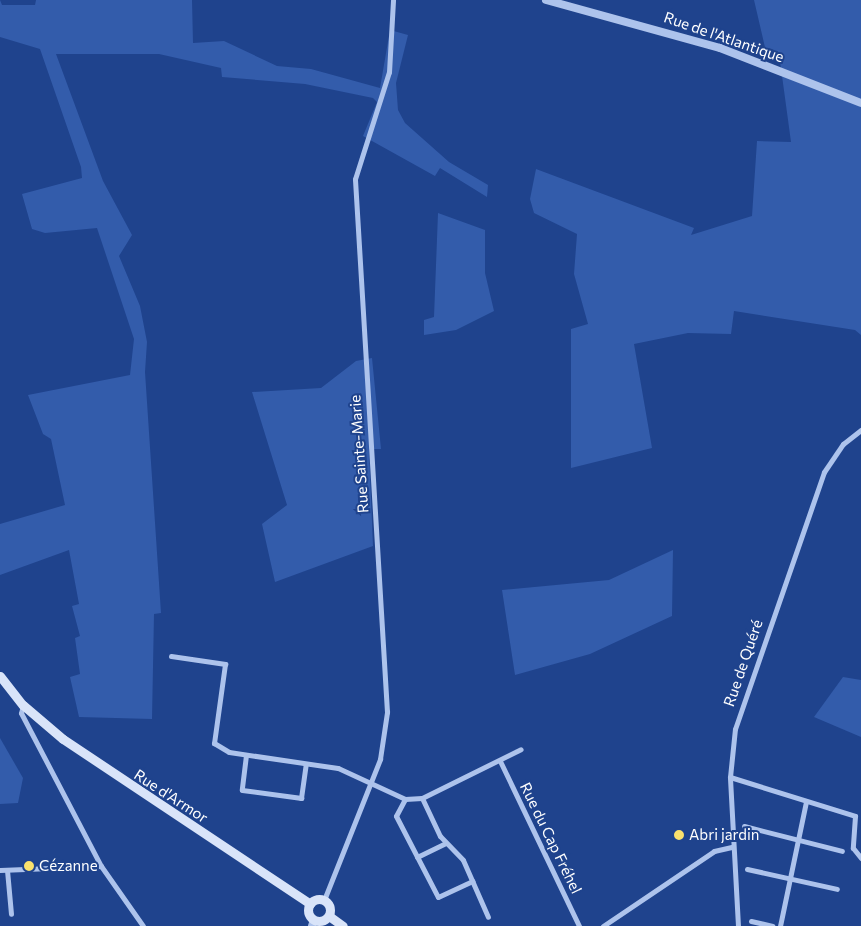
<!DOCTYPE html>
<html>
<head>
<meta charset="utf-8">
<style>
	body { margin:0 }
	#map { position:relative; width:861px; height:926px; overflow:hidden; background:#1f438d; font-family:Commissioner,sans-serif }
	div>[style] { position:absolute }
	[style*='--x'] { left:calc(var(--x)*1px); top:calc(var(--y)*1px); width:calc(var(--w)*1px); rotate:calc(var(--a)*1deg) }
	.green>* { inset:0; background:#335cab }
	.minor>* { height:5px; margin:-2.5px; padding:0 2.5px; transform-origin:2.5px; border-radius:2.5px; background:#adc3ec }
	.tertiary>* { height:8px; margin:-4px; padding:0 4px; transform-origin:4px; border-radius:4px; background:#adc3ec }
	.secondary>* { height:9px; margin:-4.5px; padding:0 4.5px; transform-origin:4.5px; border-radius:4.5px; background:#d9e4f9 }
	.secondary>.ring { margin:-4.5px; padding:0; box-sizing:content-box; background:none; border:9px solid #d9e4f9; border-radius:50% }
	.dots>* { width:14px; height:14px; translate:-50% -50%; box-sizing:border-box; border:2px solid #1f438d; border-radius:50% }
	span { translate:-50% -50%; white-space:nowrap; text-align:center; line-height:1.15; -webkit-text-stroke:4px #1f438d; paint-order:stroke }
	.street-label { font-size:15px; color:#fff }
	.poi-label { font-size:15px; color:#fff }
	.left { translate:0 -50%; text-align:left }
</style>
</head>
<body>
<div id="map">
	<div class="green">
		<i style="clip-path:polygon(0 0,2px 5px,35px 5px,36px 0,192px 0,193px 43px,224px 41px,277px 66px,311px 69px,380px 88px,390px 30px,408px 35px,396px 83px,398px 110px,405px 123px,449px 162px,488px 185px,487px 197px,440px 168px,435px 176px,363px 136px,377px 102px,373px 98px,305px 84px,222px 77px,221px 68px,159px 54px,56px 54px,103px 181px,132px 235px,119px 256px,140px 306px,147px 342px,145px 372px,161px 613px,154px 614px,152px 719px,79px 717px,70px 677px,80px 674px,75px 638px,80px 636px,72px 606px,79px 604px,69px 550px,0 575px,0 524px,65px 505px,51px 439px,43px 434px,28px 395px,130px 375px,134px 339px,97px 228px,45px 233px,32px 229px,22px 194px,82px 178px,81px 167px,40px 49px,0 37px)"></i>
		<i style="clip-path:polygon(754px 0,861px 0,861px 335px,855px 330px,734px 311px,731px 334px,688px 333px,634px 344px,652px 448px,571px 468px,571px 329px,588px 324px,574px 274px,577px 234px,534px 213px,530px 199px,536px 169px,694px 228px,691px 235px,752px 216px,757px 141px,791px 142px,780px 61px,767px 56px)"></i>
		<i style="clip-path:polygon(438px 213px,485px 230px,485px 273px,494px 311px,456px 330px,424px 335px,424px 320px,434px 317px)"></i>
		<i style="clip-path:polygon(372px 358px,381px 449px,369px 449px,373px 546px,275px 582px,262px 524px,287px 505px,252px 392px,321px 388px,356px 361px)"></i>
		<i style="clip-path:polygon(673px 550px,672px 616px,590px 654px,515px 675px,502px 590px,609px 580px)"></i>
		<i style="clip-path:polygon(843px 677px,861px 680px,861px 737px,814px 717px)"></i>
		<i style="clip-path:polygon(0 738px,23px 778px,18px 803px,0 804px)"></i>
	</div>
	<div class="minor">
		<i style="--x:171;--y:656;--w:55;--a:8.4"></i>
		<i style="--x:225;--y:664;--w:80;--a:97.9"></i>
		<i style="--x:214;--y:743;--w:17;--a:31"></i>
		<i style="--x:229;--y:752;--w:110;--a:8.4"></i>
		<i style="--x:338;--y:768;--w:74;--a:24.8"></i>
		<i style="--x:405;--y:799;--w:17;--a:-3"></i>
		<i style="--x:422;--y:798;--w:110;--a:-26.3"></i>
		<i style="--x:23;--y:705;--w:8;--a:104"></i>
		<i style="--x:21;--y:713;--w:173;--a:62.4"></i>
		<i style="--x:101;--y:866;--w:73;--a:55"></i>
		<i style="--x:246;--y:755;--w:35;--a:97"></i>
		<i style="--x:242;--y:790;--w:60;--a:7.7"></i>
		<i style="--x:301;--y:798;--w:34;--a:-82"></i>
		<i style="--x:500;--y:761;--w:183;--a:64.4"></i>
		<i style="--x:730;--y:777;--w:131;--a:17.3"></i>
		<i style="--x:855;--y:816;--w:32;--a:94"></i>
		<i style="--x:853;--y:848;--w:13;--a:51"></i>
		<i style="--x:422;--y:798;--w:42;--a:64.7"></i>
		<i style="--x:440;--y:836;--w:33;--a:46"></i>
		<i style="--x:463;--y:860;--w:62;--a:66.3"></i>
		<i style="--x:405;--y:799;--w:19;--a:118"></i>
		<i style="--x:396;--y:816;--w:91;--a:62.6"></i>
		<i style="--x:438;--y:897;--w:38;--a:-25"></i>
		<i style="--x:744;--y:826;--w:101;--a:14.3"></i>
		<i style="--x:417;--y:857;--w:32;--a:-26"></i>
		<i style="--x:747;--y:869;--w:92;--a:12.5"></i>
		<i style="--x:0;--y:870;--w:101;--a:-2.3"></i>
		<i style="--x:7;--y:870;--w:44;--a:84.8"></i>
		<i style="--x:324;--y:900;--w:152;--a:-68.3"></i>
		<i style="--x:380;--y:759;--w:48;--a:-81.5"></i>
		<i style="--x:387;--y:712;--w:534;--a:-93.44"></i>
		<i style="--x:355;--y:179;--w:112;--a:-72.4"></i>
		<i style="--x:389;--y:72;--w:72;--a:-86.8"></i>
		<i style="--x:751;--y:921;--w:22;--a:13"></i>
		<i style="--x:603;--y:926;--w:134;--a:-34"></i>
		<i style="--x:714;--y:851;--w:18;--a:-13"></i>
		<i style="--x:738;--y:926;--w:149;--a:-93.1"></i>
		<i style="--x:730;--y:777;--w:48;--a:-84.1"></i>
		<i style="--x:735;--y:729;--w:272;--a:-70.9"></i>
		<i style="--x:824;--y:472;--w:34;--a:-56"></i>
		<i style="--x:843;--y:444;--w:23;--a:-38"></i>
		<i style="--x:780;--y:926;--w:127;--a:-78.2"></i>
	</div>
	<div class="tertiary">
		<i style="--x:546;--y:0;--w:180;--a:15.4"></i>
		<i style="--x:720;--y:48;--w:151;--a:21.3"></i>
		<i style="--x:312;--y:926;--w:6;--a:-72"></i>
	</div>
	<div class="secondary">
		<i style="--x:0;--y:676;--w:37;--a:52"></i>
		<i style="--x:23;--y:705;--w:52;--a:40.4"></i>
		<i style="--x:63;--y:739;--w:297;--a:33.7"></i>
		<i class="ring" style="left:308px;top:899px;width:13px;height:13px"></i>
		<i style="--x:329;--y:916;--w:17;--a:36"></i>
	</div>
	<div class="dots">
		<i style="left:679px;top:835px;background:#fae16d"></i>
		<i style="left:29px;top:866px;background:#fae16d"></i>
	</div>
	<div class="street-label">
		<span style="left:724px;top:37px;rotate:19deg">Rue de l'Atlantique</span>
		<span style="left:359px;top:454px;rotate:-94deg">Rue Sainte-Marie</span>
		<span style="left:743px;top:663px;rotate:-71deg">Rue de Quéré</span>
		<span style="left:171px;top:796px;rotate:33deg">Rue d'Armor</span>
		<span style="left:551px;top:838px;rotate:64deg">Rue du Cap Fréhel</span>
	</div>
	<div class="poi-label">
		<span class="left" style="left:689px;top:835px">Abri jardin</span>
		<span class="left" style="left:39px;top:866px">Cézanne</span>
	</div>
</div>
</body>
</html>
